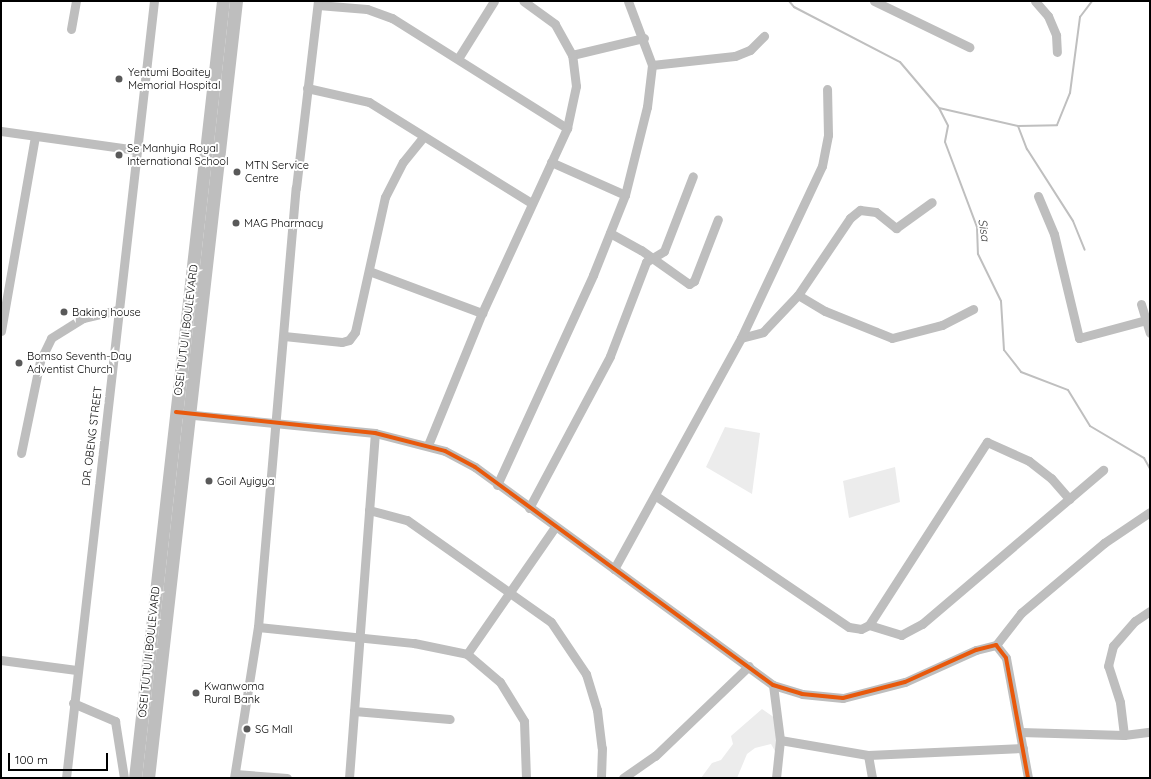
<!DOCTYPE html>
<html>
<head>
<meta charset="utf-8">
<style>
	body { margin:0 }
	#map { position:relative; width:1151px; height:779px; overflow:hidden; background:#fff; font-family:Quicksand,sans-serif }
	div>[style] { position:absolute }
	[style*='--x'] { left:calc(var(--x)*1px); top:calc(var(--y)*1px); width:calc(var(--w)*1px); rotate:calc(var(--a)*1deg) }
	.green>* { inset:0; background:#ececec }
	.stream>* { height:2px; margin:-1px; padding:0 1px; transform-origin:1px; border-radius:1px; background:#bfbfbf }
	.minor>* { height:9px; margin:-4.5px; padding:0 4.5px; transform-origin:4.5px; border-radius:4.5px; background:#bebebe }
	.highway>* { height:13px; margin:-6.5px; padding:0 6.5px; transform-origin:6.5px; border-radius:6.5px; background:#bebebe }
	.cycleway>* { height:4px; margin:-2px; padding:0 2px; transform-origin:2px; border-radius:2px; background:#e8590c }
	.dots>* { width:11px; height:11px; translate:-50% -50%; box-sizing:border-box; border:2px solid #fff; border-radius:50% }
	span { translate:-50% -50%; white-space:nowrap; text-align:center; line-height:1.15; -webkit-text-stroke:4px #fff; paint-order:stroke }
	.poi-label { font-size:11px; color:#000 }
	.left { translate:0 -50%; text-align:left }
	.street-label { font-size:11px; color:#000 }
	.water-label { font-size:12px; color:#444; font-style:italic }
	.frame { position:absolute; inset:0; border:2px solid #000; pointer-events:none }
	.scale { position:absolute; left:8px; top:753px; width:100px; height:18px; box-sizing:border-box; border:2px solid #000; border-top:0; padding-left:5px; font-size:12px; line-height:14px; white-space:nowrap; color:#000; -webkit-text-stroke:3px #fff; paint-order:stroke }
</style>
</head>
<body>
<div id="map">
	<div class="green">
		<i style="clip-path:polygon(725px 427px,760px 433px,752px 494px,706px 467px)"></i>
		<i style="clip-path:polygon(895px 467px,900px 502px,849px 518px,843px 481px)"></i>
		<i style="clip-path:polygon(762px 709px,775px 718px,779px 734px,776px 753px,771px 744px,755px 748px,747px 754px,737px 778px,701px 778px,712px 763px,721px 760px,733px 744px,731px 736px)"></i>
	</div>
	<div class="stream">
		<i style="--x:789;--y:1;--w:8;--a:50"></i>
		<i style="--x:794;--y:7;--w:119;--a:27.4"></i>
		<i style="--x:900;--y:62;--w:60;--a:49.7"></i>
		<i style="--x:939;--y:108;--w:20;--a:63"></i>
		<i style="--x:948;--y:126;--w:16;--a:101"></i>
		<i style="--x:945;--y:142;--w:91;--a:69.4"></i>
		<i style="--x:977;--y:227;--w:27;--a:88"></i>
		<i style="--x:978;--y:254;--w:52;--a:63.9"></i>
		<i style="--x:1001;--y:301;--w:49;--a:86.5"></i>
		<i style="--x:1004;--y:350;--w:28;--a:52"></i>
		<i style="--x:1021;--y:372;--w:50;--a:21"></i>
		<i style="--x:1068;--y:390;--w:42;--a:58.6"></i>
		<i style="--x:1090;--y:426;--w:63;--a:30.7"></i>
		<i style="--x:1144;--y:458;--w:13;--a:61"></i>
		<i style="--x:939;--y:108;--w:81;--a:12.8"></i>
		<i style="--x:1018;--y:126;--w:39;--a:-1"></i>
		<i style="--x:1057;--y:125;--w:35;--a:-68"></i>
		<i style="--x:1070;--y:93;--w:77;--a:-82.5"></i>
		<i style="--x:1080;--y:17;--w:20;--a:-53"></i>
		<i style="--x:1018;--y:126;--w:25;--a:69"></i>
		<i style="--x:1027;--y:149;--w:85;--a:57.4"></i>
		<i style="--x:1073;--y:221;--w:31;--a:68"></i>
	</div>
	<div class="minor">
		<i style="--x:874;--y:1;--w:106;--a:25.8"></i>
		<i style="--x:1035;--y:1;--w:20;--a:49"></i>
		<i style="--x:1048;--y:16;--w:21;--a:67"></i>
		<i style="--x:1056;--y:35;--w:17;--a:87"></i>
		<i style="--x:318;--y:5;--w:49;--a:4.7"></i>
		<i style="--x:367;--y:9;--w:27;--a:20"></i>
		<i style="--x:392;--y:18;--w:207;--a:32.2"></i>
		<i style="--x:71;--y:29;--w:28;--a:-80"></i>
		<i style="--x:572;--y:55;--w:74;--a:-13.3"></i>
		<i style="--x:459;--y:57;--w:66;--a:-58"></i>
		<i style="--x:652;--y:65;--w:83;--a:-6.2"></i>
		<i style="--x:735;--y:56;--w:16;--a:-22"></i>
		<i style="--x:750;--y:50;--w:20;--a:-45"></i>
		<i style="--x:307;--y:88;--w:64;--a:12.7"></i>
		<i style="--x:369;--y:102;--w:191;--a:31.9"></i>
		<i style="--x:1;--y:131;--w:137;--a:8"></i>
		<i style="--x:551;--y:162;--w:81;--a:24"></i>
		<i style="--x:1038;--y:196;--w:41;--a:67.2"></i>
		<i style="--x:1054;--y:234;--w:107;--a:76.5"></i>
		<i style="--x:1079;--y:338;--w:69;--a:-15"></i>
		<i style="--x:610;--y:233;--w:35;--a:29"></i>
		<i style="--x:641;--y:250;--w:59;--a:35.3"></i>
		<i style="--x:689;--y:284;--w:6;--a:-31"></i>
		<i style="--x:694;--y:281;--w:66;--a:-68.8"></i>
		<i style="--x:369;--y:271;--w:121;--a:20.4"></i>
		<i style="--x:798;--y:295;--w:31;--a:31"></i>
		<i style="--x:825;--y:311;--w:72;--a:21.9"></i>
		<i style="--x:892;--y:338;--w:52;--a:-14.6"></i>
		<i style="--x:942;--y:325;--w:35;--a:-27"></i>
		<i style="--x:1141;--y:304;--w:30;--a:73"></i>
		<i style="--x:1;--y:331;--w:198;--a:-80.1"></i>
		<i style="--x:284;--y:336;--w:58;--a:5.9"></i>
		<i style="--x:342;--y:342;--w:7;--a:-16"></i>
		<i style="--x:349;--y:340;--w:10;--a:-53"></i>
		<i style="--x:355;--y:332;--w:138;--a:-77.5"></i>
		<i style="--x:385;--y:197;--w:39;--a:-63"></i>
		<i style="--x:403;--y:162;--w:32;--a:-51"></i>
		<i style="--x:741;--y:338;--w:23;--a:-15"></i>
		<i style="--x:763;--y:332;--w:51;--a:-46.6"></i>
		<i style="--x:798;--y:295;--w:93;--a:-56"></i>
		<i style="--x:850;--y:218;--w:13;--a:-39"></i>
		<i style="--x:860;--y:210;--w:16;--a:7"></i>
		<i style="--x:876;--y:212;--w:26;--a:39"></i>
		<i style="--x:896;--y:228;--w:44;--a:-35.8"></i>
		<i style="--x:184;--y:414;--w:192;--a:5.7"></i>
		<i style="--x:375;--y:433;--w:72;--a:14.4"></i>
		<i style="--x:445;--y:451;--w:34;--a:28"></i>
		<i style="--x:475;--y:467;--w:369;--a:36.2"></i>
		<i style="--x:773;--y:685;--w:30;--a:17"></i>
		<i style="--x:802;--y:694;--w:41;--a:5.6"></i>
		<i style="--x:843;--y:698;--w:64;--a:-14.5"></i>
		<i style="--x:905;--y:682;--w:78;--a:-24.3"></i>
		<i style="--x:976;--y:650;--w:21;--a:-14"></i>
		<i style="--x:996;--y:645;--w:16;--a:52"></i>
		<i style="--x:1006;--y:658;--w:122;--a:79.6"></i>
		<i style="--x:428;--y:445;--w:143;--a:-67.8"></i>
		<i style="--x:482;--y:313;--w:204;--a:-65.3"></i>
		<i style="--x:567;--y:128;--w:43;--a:-77.9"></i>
		<i style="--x:576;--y:86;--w:31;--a:-97"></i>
		<i style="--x:572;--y:55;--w:35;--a:-119"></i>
		<i style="--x:555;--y:24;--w:39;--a:-144"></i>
		<i style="--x:21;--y:453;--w:94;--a:-78.3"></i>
		<i style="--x:40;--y:361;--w:25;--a:-64"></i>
		<i style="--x:51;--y:338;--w:38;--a:-32"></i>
		<i style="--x:83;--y:318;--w:37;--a:-13"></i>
		<i style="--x:497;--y:485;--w:231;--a:-65.4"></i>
		<i style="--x:593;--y:275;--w:86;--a:-68.2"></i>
		<i style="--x:625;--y:195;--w:91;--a:-76"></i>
		<i style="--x:647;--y:107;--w:42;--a:-83.2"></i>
		<i style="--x:652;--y:65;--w:68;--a:-110.6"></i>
		<i style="--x:656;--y:496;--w:233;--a:34.2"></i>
		<i style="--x:849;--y:627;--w:12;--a:9"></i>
		<i style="--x:861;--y:629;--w:9;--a:-27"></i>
		<i style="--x:869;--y:625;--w:218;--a:-57.2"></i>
		<i style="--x:987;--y:442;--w:46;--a:24.3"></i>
		<i style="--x:1029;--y:461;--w:28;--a:38"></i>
		<i style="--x:1051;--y:478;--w:28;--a:49"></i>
		<i style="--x:529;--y:508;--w:172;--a:-61.9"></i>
		<i style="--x:610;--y:356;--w:101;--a:-69"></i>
		<i style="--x:646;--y:262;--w:21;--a:-31"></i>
		<i style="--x:664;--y:251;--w:80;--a:-68.9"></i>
		<i style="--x:369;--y:510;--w:39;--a:15"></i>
		<i style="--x:407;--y:520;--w:176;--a:35.3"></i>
		<i style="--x:551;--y:622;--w:63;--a:56.1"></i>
		<i style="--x:586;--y:674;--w:38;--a:73"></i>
		<i style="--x:597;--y:710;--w:38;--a:83"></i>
		<i style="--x:602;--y:748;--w:30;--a:92"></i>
		<i style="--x:614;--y:569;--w:264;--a:-61.2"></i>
		<i style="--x:741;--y:338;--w:190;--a:-64.8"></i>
		<i style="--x:822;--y:166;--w:32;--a:-79"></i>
		<i style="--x:828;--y:135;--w:46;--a:-91.2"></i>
		<i style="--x:869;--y:625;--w:34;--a:17"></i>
		<i style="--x:901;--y:635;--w:24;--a:-28"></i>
		<i style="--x:922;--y:624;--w:238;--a:-40.4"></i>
		<i style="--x:258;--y:627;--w:157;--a:5.9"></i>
		<i style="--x:414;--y:643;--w:54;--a:11.7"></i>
		<i style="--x:467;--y:654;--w:43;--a:40.3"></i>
		<i style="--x:500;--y:682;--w:46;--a:58.4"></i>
		<i style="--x:524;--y:721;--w:57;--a:88"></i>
		<i style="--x:996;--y:645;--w:41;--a:-52"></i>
		<i style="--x:1021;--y:613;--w:109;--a:-40.1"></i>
		<i style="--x:1104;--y:543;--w:55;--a:-34"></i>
		<i style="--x:467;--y:654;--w:155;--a:-55.3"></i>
		<i style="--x:1;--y:660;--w:76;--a:7.6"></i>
		<i style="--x:773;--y:685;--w:55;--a:82.7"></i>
		<i style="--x:780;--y:740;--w:38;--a:96"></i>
		<i style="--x:73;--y:703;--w:46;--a:23.2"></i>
		<i style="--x:115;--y:721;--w:58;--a:81"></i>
		<i style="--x:354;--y:711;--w:96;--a:4.8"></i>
		<i style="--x:1020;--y:732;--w:104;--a:1.7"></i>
		<i style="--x:1124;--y:735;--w:26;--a:-7"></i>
		<i style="--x:1124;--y:735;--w:33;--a:-97"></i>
		<i style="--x:1120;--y:702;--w:38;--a:-108"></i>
		<i style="--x:1108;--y:666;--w:21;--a:-76"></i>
		<i style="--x:1113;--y:646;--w:33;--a:-49"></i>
		<i style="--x:1135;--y:621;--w:18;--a:-34"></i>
		<i style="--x:780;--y:740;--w:89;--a:9.7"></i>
		<i style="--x:868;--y:755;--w:155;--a:-2.6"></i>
		<i style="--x:868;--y:755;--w:23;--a:80"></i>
		<i style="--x:235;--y:774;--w:52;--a:4.4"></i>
		<i style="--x:66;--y:778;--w:782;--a:-83.54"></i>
		<i style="--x:234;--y:778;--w:153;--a:-81"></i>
		<i style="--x:258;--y:627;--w:441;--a:-85.1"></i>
		<i style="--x:296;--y:188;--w:188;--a:-83.3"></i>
		<i style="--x:349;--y:778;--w:346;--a:-85.7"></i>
		<i style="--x:623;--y:778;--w:39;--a:-35"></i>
		<i style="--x:655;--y:756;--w:130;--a:-43.8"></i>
	</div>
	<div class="highway">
		<i style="--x:135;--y:778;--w:782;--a:-83.54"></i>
		<i style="--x:148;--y:778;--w:782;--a:-83.54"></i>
	</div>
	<div class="cycleway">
		<i style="--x:176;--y:412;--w:200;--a:6"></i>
		<i style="--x:375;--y:433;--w:72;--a:14.4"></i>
		<i style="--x:445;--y:451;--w:34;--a:28"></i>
		<i style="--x:475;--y:467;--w:369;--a:36.2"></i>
		<i style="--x:773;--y:685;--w:30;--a:17"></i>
		<i style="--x:802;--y:694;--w:41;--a:5.6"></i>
		<i style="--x:843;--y:698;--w:64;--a:-14.5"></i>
		<i style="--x:905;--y:682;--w:78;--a:-24.3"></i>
		<i style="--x:976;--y:650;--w:21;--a:-14"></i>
		<i style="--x:996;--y:645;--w:16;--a:52"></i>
		<i style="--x:1006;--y:658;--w:122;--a:79.6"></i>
	</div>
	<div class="dots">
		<i style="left:119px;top:79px;background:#595959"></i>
		<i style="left:119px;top:155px;background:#595959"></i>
		<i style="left:237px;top:172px;background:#595959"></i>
		<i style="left:236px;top:223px;background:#595959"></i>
		<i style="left:64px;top:312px;background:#595959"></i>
		<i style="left:19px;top:363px;background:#595959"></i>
		<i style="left:209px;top:481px;background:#595959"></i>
		<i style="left:196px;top:693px;background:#595959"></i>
		<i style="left:247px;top:729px;background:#595959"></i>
	</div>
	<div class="poi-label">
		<span class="left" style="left:128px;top:79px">Yentumi Boaitey<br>Memorial Hospital</span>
		<span class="left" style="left:127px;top:155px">Se Manhyia Royal<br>International School</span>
		<span class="left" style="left:245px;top:172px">MTN Service<br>Centre</span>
		<span class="left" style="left:244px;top:223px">MAG Pharmacy</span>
		<span class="left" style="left:72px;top:312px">Baking house</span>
		<span class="left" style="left:27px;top:363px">Bomso Seventh-Day<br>Adventist Church</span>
		<span class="left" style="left:217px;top:481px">Goil Ayigya</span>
		<span class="left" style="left:204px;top:693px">Kwanwoma<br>Rural Bank</span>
		<span class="left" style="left:255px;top:729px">SG Mall</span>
	</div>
	<div class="street-label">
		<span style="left:186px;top:330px;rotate:-83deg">OSEI TUTU II BOULEVARD</span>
		<span style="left:92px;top:436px;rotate:-83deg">DR. OBENG STREET</span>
		<span style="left:149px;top:652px;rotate:-84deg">OSEI TUTU II BOULEVARD</span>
	</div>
	<div class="water-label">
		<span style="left:984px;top:230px;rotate:81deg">Sisa</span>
	</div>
	<div class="frame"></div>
	<div class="scale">100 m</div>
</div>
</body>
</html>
